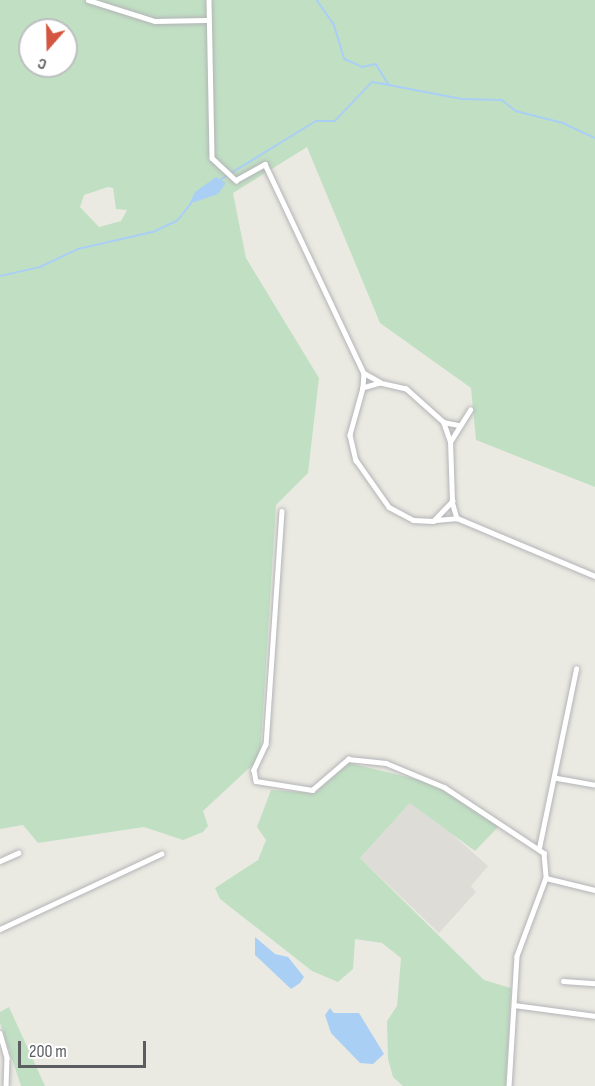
<!DOCTYPE html>
<html>
<head>
<meta charset="utf-8">
<style>
	body { margin:0 }
	#map { position:relative; width:595px; height:1086px; overflow:hidden; background:#ebeae2; font-family:"Sofia Sans Condensed",sans-serif }
	div>[style] { position:absolute }
	[style*='--x'] { left:calc(var(--x)*1px); top:calc(var(--y)*1px); width:calc(var(--w)*1px); rotate:calc(var(--a)*1deg) }
	.industrial>* { inset:0; background:#dddcd7 }
	.green>* { inset:0; background:#c1e0c3 }
	.water>* { inset:0; background:#aacff4 }
	.stream>* { height:1.5px; margin:-0.75px; padding:0 0.75px; transform-origin:0.75px; border-radius:0.75px; background:#aacff4 }
	.roads { filter:drop-shadow(0 0 2px #b3b4b8) drop-shadow(0 0 2px #b3b4b8) }
	.minor>* { height:4.5px; margin:-2.25px; padding:0 2.25px; transform-origin:2.25px; border-radius:2.25px; background:#fff }
	span { translate:-50% -50%; white-space:nowrap; text-align:center; line-height:1.15; -webkit-text-stroke:5px #fff; paint-order:stroke }
	.north { position:absolute; left:18px; top:18px; width:60px; height:60px; box-sizing:border-box; background:#fff; border:2px solid #bdbec0; border-radius:50%; rotate:200deg; font-size:16px; font-weight:700; line-height:24px; text-align:center; color:#5b5d61 }
	.north::after { content:''; display:block; margin:auto; width:21px; height:27px; background:#d45540; clip-path:polygon(50% 0,100% 100%,50% 72%,0 100%) }
	.scale { position:absolute; left:18px; top:1041px; width:128px; height:27px; box-sizing:border-box; border:3px solid #5b5d61; border-top:0; padding-left:8px; font-size:18px; line-height:21px; white-space:nowrap; color:#5b5d61; -webkit-text-stroke:4px #fff; paint-order:stroke }
</style>
</head>
<body>
<div id="map">
	<div class="industrial">
		<i style="clip-path:polygon(410px 803px,417px 803px,488px 866px,471px 886px,476px 892px,439px 933px,360px 858px)"></i>
	</div>
	<div class="green">
		<i style="clip-path:polygon(evenodd,0 0,595px 0,595px 487px,476px 440px,471px 388px,380px 323px,307px 147px,233px 193px,246px 258px,319px 378px,308px 473px,276px 505px,260px 758px,203px 811px,208px 826px,203px 832px,183px 840px,144px 827px,38px 843px,23px 825px,0 829px,0 0,30px 30px,66px 30px,66px 66px,30px 66px,30px 30px,0 0,108px 187px,113px 188px,116px 209px,127px 210px,121px 221px,99px 227px,80px 207px,84px 195px,108px 187px)"></i>
		<i style="clip-path:polygon(349px 763px,428px 782px,501px 824px,475px 851px,410px 803px,360px 858px,484px 980px,511px 988px,506px 1086px,403px 1086px,393px 1077px,388px 1059px,387px 1021px,397px 1006px,401px 958px,382px 943px,355px 939px,353px 969px,338px 982px,312px 971px,220px 899px,215px 888px,258px 860px,266px 840px,257px 827px,271px 790px,315px 793px)"></i>
		<i style="clip-path:polygon(9px 1007px,45px 1086px,21px 1086px,0 1023px,0 1012px)"></i>
	</div>
	<div class="water">
		<i style="clip-path:polygon(216px 177px,226px 183px,218px 194px,189px 204px,195px 192px)"></i>
		<i style="clip-path:polygon(255px 937px,275px 954px,288px 957px,304px 977px,300px 983px,291px 989px,255px 955px)"></i>
		<i style="clip-path:polygon(330px 1008px,334px 1013px,359px 1013px,384px 1054px,373px 1064px,360px 1063px,331px 1033px,325px 1015px)"></i>
	</div>
	<div class="stream">
		<i style="--x:317;--y:0;--w:29;--a:55"></i>
		<i style="--x:334;--y:24;--w:37;--a:73"></i>
		<i style="--x:345;--y:59;--w:19;--a:25"></i>
		<i style="--x:362;--y:67;--w:14;--a:-12"></i>
		<i style="--x:376;--y:64;--w:25;--a:58"></i>
		<i style="--x:389;--y:85;--w:74;--a:10.9"></i>
		<i style="--x:462;--y:99;--w:40;--a:1.4"></i>
		<i style="--x:502;--y:100;--w:18;--a:38"></i>
		<i style="--x:516;--y:111;--w:49;--a:14.3"></i>
		<i style="--x:563;--y:123;--w:35;--a:25"></i>
		<i style="--x:220;--y:180;--w:113;--a:-31.6"></i>
		<i style="--x:316;--y:121;--w:19;--a:0"></i>
		<i style="--x:335;--y:121;--w:54;--a:-46.5"></i>
		<i style="--x:372;--y:82;--w:17;--a:10"></i>
		<i style="--x:0;--y:276;--w:41;--a:-12.7"></i>
		<i style="--x:40;--y:267;--w:42;--a:-25.3"></i>
		<i style="--x:78;--y:249;--w:77;--a:-12.8"></i>
		<i style="--x:153;--y:232;--w:26;--a:-25"></i>
		<i style="--x:177;--y:221;--w:22;--a:-51"></i>
	</div>
	<div class="roads">
		<div class="minor">
			<i style="--x:88;--y:0;--w:70;--a:17.4"></i>
			<i style="--x:155;--y:21;--w:51;--a:-1.1"></i>
			<i style="--x:209;--y:0;--w:158;--a:88.9"></i>
			<i style="--x:212;--y:158;--w:33;--a:43"></i>
			<i style="--x:236;--y:180;--w:33;--a:-29"></i>
			<i style="--x:265;--y:164;--w:231;--a:64.7"></i>
			<i style="--x:364;--y:373;--w:15;--a:94"></i>
			<i style="--x:364;--y:373;--w:18;--a:29"></i>
			<i style="--x:443;--y:422;--w:16;--a:11"></i>
			<i style="--x:450;--y:442;--w:21;--a:-109"></i>
			<i style="--x:443;--y:422;--w:50;--a:-138.3"></i>
			<i style="--x:406;--y:389;--w:27;--a:-167"></i>
			<i style="--x:380;--y:383;--w:18;--a:164"></i>
			<i style="--x:363;--y:388;--w:49;--a:105.5"></i>
			<i style="--x:350;--y:435;--w:26;--a:77"></i>
			<i style="--x:356;--y:460;--w:57;--a:54.9"></i>
			<i style="--x:389;--y:507;--w:27;--a:28"></i>
			<i style="--x:413;--y:520;--w:20;--a:3"></i>
			<i style="--x:433;--y:521;--w:28;--a:-46"></i>
			<i style="--x:452;--y:501;--w:59;--a:-91.9"></i>
			<i style="--x:450;--y:442;--w:38;--a:-58"></i>
			<i style="--x:452;--y:501;--w:18;--a:74"></i>
			<i style="--x:282;--y:511;--w:234;--a:93.9"></i>
			<i style="--x:266;--y:744;--w:29;--a:115"></i>
			<i style="--x:254;--y:770;--w:11;--a:80"></i>
			<i style="--x:256;--y:781;--w:57;--a:9.1"></i>
			<i style="--x:312;--y:790;--w:48;--a:-40.7"></i>
			<i style="--x:348;--y:759;--w:38;--a:6"></i>
			<i style="--x:386;--y:763;--w:63;--a:22.5"></i>
			<i style="--x:444;--y:787;--w:120;--a:33.4"></i>
			<i style="--x:544;--y:853;--w:25;--a:85"></i>
			<i style="--x:546;--y:878;--w:83;--a:110.4"></i>
			<i style="--x:517;--y:956;--w:130;--a:93.5"></i>
			<i style="--x:436;--y:520;--w:21;--a:-5"></i>
			<i style="--x:457;--y:518;--w:150;--a:22.8"></i>
			<i style="--x:557;--y:778;--w:39;--a:10"></i>
			<i style="--x:539;--y:848;--w:183;--a:-78.3"></i>
			<i style="--x:0;--y:861;--w:20;--a:-24"></i>
			<i style="--x:546;--y:878;--w:50;--a:13.8"></i>
			<i style="--x:0;--y:929;--w:178;--a:-25"></i>
			<i style="--x:563;--y:981;--w:32;--a:4"></i>
			<i style="--x:514;--y:1005;--w:82;--a:7.7"></i>
			<i style="--x:0;--y:1033;--w:26;--a:74"></i>
			<i style="--x:7;--y:1058;--w:28;--a:92"></i>
		</div>
	</div>
	<div class="north">С</div>
	<div class="scale">200 m</div>
</div>
</body>
</html>
